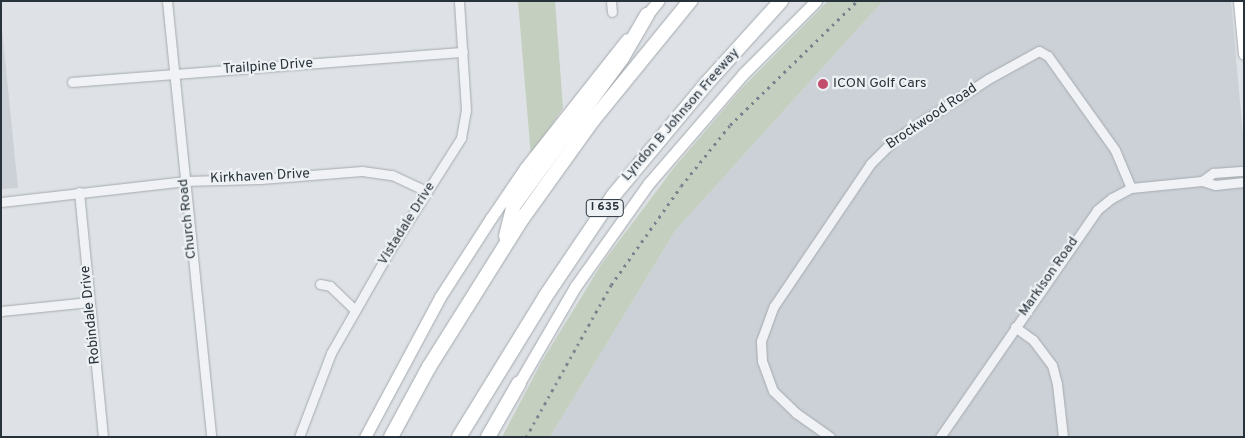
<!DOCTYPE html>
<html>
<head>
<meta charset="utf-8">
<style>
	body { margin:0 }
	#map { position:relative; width:1245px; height:438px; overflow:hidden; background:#dee2e6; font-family:Overpass,sans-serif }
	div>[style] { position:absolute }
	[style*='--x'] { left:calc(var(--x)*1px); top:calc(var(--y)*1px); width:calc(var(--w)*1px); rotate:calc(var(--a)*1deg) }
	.built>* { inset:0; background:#ccd1d7 }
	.green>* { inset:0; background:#c5cfc0 }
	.roads { filter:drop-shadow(0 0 1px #a4aaaf) drop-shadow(0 0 1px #a4aaaf) }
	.minor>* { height:9px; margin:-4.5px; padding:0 4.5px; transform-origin:4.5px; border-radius:4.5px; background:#f0f2f5 }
	.major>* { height:11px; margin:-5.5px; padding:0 5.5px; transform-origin:5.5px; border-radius:5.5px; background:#fff }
	.highway>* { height:14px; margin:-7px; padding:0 7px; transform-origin:7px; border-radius:7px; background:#fff }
	.rail>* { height:2.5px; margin-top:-1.25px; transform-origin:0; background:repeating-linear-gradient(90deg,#79838e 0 2.5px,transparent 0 7.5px) }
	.dots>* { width:14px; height:14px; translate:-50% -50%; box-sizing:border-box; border:2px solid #edf1f4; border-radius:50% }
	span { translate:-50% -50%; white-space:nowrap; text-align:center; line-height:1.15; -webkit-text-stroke:4.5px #edf1f4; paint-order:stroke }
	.shield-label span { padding:1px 4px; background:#edf1f4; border:1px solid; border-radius:4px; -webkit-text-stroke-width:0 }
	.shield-label { font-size:12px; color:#28323b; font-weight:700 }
	.street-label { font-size:14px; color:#28323b }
	.poi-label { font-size:14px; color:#28323b }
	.left { translate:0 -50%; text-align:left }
	.frame { position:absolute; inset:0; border:2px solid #28323b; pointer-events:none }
</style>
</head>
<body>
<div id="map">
	<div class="built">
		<i style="clip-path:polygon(883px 1px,1231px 1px,1244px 147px,1244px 437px,550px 437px,675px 231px)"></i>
		<i style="clip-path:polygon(1px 19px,18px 188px,1px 189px)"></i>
	</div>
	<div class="green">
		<i style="clip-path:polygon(518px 1px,555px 1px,563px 108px,531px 157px)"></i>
		<i style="clip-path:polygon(828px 1px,883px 1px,675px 231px,550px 437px,502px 437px,542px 361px,601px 265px,673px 169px,742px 88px)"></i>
	</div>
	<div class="roads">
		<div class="minor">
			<i style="--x:167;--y:1;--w:438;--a:84.2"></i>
			<i style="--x:611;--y:1;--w:11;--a:85"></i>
			<i style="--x:72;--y:82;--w:392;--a:-4.4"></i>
			<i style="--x:1202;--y:181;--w:14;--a:17"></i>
			<i style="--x:1215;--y:185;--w:29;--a:-6"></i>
			<i style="--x:79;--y:192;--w:246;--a:84.4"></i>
			<i style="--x:1;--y:202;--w:184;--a:-6.5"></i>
			<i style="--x:184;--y:181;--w:77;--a:-1.5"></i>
			<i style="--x:261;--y:179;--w:101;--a:-4.5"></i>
			<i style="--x:362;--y:171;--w:30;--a:8"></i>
			<i style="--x:392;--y:175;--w:38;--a:25"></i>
			<i style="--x:320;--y:284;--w:10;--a:11"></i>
			<i style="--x:330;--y:286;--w:35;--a:44"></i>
			<i style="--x:1;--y:311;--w:89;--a:-5.8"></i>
			<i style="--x:1015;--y:327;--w:22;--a:36"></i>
			<i style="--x:1033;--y:340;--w:31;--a:53"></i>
			<i style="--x:1052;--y:365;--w:20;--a:75"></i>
			<i style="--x:1057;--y:384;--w:53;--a:83.5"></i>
			<i style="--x:299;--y:437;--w:90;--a:-69.1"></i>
			<i style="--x:331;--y:353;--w:119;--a:-60.2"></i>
			<i style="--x:390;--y:250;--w:133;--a:-57.6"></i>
			<i style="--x:461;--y:138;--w:28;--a:-80"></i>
			<i style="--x:466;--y:110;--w:109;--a:-93.7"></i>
			<i style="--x:830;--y:437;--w:42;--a:-144.8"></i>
			<i style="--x:796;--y:413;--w:32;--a:-136"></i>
			<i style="--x:773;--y:391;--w:32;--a:-110"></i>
			<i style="--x:762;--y:361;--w:20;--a:-93"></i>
			<i style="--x:761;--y:341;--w:37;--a:-70"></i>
			<i style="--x:774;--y:306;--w:171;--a:-55.9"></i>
			<i style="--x:870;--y:164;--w:35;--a:-45"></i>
			<i style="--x:895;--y:139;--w:111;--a:-32.8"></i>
			<i style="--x:988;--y:79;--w:58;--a:-28.8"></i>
			<i style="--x:1039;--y:51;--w:10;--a:29"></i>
			<i style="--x:1048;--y:56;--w:115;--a:54.5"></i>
			<i style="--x:1115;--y:150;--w:41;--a:67.2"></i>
			<i style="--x:940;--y:437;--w:276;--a:-55.3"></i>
			<i style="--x:1097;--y:210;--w:19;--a:-39"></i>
			<i style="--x:1112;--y:198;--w:21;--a:-28"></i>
			<i style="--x:1131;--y:188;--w:71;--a:-5.6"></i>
			<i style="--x:1202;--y:181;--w:14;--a:-36"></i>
			<i style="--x:1213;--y:173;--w:31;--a:-4"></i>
		</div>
		<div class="major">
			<i style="--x:1239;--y:1;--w:53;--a:84.6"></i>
			<i style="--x:642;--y:21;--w:26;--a:-51"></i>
			<i style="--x:515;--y:390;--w:119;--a:-59.8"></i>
			<i style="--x:575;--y:287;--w:128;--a:-54.6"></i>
			<i style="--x:649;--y:183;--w:144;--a:-49.2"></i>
			<i style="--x:743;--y:74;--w:103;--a:-45"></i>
			<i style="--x:365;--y:437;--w:159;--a:-61.8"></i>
			<i style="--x:440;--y:297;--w:94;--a:-57.2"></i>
			<i style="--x:491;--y:218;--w:60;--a:-55.8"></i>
			<i style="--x:525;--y:168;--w:164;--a:-51.7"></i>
		</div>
		<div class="highway">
			<i style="--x:506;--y:236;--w:32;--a:-76"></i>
			<i style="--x:514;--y:205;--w:182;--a:-53.7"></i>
			<i style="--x:622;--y:58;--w:50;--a:-59.8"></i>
			<i style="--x:391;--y:437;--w:80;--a:-61.5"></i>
			<i style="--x:429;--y:367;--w:175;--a:-57.9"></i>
			<i style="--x:522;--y:219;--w:122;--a:-54.4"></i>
			<i style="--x:593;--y:120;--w:154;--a:-50.8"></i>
			<i style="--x:459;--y:437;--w:164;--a:-58.4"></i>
			<i style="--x:545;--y:297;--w:122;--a:-56"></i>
			<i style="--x:613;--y:196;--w:146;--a:-50.3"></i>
			<i style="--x:706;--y:84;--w:112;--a:-47.9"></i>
			<i style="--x:488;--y:437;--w:62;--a:-60.1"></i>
		</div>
	</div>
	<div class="rail">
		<i style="--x:526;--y:437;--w:174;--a:-60.8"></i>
		<i style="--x:611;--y:285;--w:121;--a:-54.7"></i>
		<i style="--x:681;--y:186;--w:78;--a:-51.2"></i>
		<i style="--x:730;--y:125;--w:177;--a:-44.3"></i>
	</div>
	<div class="dots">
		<i style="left:823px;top:84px;background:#c14c6c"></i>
	</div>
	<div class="shield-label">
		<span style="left:605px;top:208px">I 635</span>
	</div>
	<div class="street-label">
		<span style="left:268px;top:67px;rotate:-4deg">Trailpine Drive</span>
		<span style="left:681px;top:115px;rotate:-49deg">Lyndon B Johnson Freeway</span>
		<span style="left:932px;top:117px;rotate:-34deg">Brockwood Road</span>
		<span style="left:260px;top:177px;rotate:-3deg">Kirkhaven Drive</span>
		<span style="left:188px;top:219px;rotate:-96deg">Church Road</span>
		<span style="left:407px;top:224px;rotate:-58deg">Vistadale Drive</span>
		<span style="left:1049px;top:277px;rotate:-55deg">Markison Road</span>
		<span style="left:91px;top:315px;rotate:-96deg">Robindale Drive</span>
	</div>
	<div class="poi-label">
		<span class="left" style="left:833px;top:84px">ICON Golf Cars</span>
	</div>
	<div class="frame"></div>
</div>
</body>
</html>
